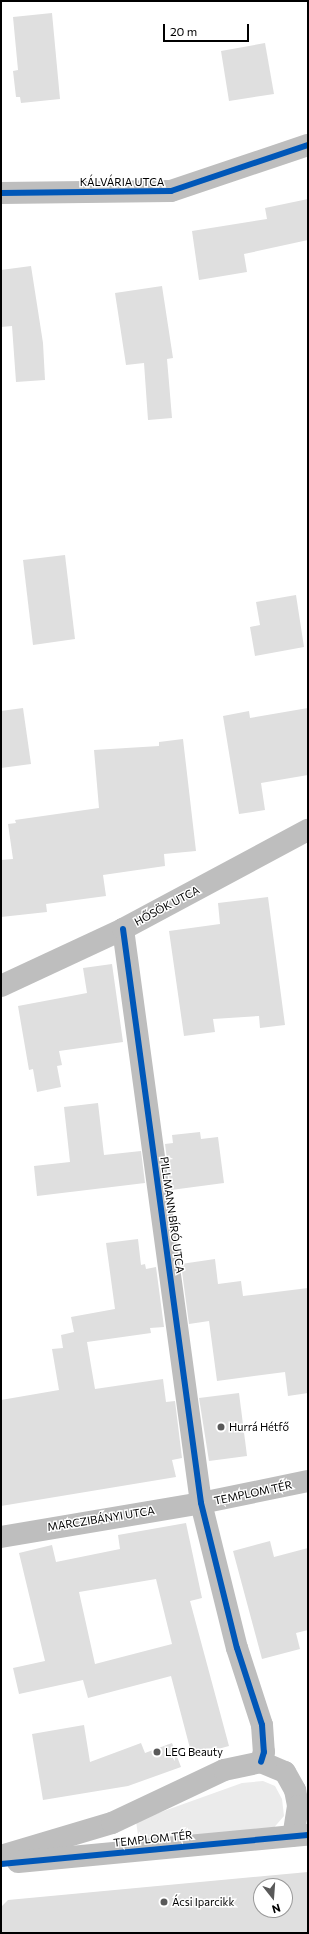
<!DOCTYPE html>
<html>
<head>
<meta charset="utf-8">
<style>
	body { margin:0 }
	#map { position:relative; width:309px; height:1934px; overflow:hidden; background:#fff; font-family:Commissioner,sans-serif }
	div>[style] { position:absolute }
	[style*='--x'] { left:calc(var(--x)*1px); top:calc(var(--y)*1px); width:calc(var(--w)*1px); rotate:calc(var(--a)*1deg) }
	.green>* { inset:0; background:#ebebeb }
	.building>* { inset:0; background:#dfdfdf }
	.minor>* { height:22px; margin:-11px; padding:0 11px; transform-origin:11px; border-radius:11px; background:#bebebe }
	.cycleway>* { height:6px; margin:-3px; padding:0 3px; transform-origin:3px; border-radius:3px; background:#0057b8 }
	.dots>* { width:11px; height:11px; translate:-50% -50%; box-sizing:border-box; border:2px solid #fff; border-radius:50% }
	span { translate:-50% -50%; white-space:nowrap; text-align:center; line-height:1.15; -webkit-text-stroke:3px #fff; paint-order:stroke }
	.street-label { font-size:11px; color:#000 }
	.poi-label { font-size:11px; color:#000 }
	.left { translate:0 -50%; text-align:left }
	.frame { position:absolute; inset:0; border:2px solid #000; pointer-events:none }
	.north { position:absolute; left:253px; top:1878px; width:40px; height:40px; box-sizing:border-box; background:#fff; border:1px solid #999; border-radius:50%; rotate:163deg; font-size:11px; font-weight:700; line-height:16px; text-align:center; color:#000 }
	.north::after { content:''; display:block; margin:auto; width:14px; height:18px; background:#595959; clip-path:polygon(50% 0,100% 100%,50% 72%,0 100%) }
	.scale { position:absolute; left:163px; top:24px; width:86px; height:18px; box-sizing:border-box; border:2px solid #000; border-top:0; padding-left:5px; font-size:12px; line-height:14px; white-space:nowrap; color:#000; -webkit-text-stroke:3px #fff; paint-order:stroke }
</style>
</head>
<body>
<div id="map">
	<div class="green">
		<i style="clip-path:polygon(263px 1781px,275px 1786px,282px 1799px,284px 1816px,271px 1831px,139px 1842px,136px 1821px,242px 1783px)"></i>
	</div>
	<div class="building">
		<i style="clip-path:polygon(52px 13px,60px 99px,21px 103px,20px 97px,16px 97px,13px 71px,18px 70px,13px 17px)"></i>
		<i style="clip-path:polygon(265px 43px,274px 94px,229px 101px,221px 51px)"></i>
		<i style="clip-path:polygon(308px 199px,308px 240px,244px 254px,247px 272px,199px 280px,192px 231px,267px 219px,265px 208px)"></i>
		<i style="clip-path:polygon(31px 266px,43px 343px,45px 380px,16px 382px,12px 326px,1px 327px,1px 270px)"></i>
		<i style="clip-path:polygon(162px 286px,173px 358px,167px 359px,172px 418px,148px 420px,144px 363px,126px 365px,115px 293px)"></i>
		<i style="clip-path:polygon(65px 555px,75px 639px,33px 645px,23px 560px)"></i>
		<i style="clip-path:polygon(296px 595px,304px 647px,255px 656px,250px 627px,260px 625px,256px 602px)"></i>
		<i style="clip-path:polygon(23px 708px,31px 764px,1px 768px,1px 711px)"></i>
		<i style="clip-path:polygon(308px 708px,308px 775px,261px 783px,265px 810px,239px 814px,223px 716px,249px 711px,250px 718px)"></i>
		<i style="clip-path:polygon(183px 739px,196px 851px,164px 854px,165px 866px,103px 875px,106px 896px,46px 904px,47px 912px,1px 917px,1px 860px,13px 859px,8px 824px,16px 823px,15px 820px,99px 808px,94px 750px,159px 746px,159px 742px)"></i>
		<i style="clip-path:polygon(268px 897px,285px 1025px,260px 1028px,259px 1016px,213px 1019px,215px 1032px,184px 1036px,169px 931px,220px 924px,218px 903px)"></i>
		<i style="clip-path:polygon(112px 964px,123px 1042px,59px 1051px,62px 1065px,57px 1066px,61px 1087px,37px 1092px,33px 1069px,29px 1070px,18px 1006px,87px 993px,83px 968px)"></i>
		<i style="clip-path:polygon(98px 1103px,104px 1155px,141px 1151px,145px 1183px,37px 1196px,34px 1166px,70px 1162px,64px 1107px)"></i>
		<i style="clip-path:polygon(200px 1132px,201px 1139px,218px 1137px,224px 1183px,171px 1190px,165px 1144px,173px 1143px,172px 1135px)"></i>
		<i style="clip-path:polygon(138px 1239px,141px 1265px,145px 1264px,146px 1269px,156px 1267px,164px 1327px,150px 1328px,151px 1333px,87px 1342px,95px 1389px,163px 1379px,166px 1402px,175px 1401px,182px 1458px,172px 1460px,176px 1477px,1px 1506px,1px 1400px,59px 1390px,52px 1349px,63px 1348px,61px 1335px,74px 1332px,71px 1317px,115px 1309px,106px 1243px)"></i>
		<i style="clip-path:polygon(215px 1259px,218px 1284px,241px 1281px,243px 1296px,308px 1288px,308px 1393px,288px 1396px,285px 1372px,217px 1381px,209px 1321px,189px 1324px,181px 1264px)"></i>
		<i style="clip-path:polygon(239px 1393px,247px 1456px,209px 1461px,199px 1398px)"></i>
		<i style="clip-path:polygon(evenodd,186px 1523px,202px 1598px,190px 1601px,229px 1746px,192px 1756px,171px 1676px,88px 1698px,83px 1680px,19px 1694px,13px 1668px,45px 1661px,19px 1553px,52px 1545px,56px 1562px,120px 1549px,118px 1535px,186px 1523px,156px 1579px,172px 1644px,95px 1664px,79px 1592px,156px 1579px)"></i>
		<i style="clip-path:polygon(270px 1541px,274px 1557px,308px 1548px,308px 1630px,296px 1633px,300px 1649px,262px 1659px,233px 1551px)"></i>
		<i style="clip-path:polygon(84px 1725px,90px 1762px,141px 1743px,145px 1753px,172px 1743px,181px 1767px,128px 1786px,43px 1800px,32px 1734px)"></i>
		<i style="clip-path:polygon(evenodd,308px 1872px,308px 1933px,1px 1933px,1px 1907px,8px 1900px,308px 1872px,261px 1886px,285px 1886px,285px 1910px,261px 1910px,261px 1886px)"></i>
	</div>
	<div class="minor">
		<i style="--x:1;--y:193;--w:170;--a:-0.7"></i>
		<i style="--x:171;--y:191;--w:145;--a:-18.6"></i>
		<i style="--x:123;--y:929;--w:579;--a:82.26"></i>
		<i style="--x:201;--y:1503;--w:149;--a:76.1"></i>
		<i style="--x:237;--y:1648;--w:81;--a:72"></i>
		<i style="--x:262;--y:1725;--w:27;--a:86"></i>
		<i style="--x:264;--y:1752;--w:10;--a:107"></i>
		<i style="--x:1;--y:986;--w:135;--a:-25"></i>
		<i style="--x:123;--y:929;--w:210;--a:-28.2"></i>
		<i style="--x:1;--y:1537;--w:203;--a:-9.6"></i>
		<i style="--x:201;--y:1503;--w:109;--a:-11.6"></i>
		<i style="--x:1;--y:1856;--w:116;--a:-16.6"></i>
		<i style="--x:112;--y:1823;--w:124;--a:-25.3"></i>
		<i style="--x:224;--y:1770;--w:38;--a:-12"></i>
		<i style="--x:261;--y:1762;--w:26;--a:23"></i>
		<i style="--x:285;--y:1772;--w:21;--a:61"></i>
		<i style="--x:295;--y:1790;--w:16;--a:79"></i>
		<i style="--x:298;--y:1806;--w:30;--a:99"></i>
		<i style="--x:18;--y:1862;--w:289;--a:-5.4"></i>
	</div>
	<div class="cycleway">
		<i style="--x:1;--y:193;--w:170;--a:-0.7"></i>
		<i style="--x:171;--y:191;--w:145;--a:-18.6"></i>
		<i style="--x:123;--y:929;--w:579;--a:82.26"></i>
		<i style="--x:201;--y:1503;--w:149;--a:76.1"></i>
		<i style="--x:237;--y:1648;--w:81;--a:72"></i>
		<i style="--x:262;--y:1725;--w:27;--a:86"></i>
		<i style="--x:264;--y:1752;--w:10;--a:107"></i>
		<i style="--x:1;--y:1864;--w:308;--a:-5.4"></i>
	</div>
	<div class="dots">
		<i style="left:221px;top:1427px;background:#595959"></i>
		<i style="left:157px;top:1752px;background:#595959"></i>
		<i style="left:164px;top:1902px;background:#595959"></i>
	</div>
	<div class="street-label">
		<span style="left:122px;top:182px">KÁLVÁRIA UTCA</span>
		<span style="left:167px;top:906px;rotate:-28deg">HŐSÖK UTCA</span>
		<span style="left:172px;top:1215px;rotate:82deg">PILLMANN BÍRÓ UTCA</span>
		<span style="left:253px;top:1493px;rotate:-12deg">TEMPLOM TÉR</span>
		<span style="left:101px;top:1519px;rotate:-9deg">MARCZIBÁNYI UTCA</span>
		<span style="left:153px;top:1839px;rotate:-6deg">TEMPLOM TÉR</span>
	</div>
	<div class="poi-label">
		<span class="left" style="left:229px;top:1427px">Hurrá Hétfő</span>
		<span class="left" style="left:165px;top:1752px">LEG Beauty</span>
		<span class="left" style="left:172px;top:1902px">Ácsi Iparcikk</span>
	</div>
	<div class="frame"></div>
	<div class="north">N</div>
	<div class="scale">20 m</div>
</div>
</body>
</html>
